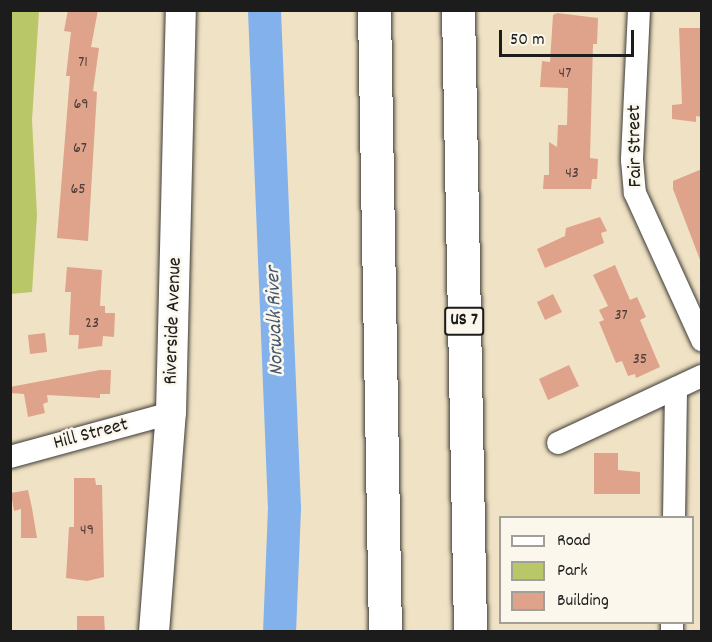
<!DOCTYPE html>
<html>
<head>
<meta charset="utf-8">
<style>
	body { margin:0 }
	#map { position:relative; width:712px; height:642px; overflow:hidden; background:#f0e2c4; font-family:Dekko,sans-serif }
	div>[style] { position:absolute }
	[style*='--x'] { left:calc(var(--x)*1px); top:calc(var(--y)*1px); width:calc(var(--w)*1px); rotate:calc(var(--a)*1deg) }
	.green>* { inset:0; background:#bac769 }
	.river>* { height:33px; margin:-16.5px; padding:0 16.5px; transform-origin:16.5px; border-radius:16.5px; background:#82b1ec }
	.building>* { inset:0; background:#dfa28a }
	.roads { filter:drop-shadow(0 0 2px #3c3a35) drop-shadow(0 0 2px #3c3a35) }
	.minor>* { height:22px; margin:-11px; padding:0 11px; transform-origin:11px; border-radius:11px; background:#fff }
	.major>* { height:30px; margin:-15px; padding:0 15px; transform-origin:15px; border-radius:15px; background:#fff }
	.highway>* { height:33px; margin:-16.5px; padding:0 16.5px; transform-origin:16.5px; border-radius:16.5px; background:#fff }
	span { translate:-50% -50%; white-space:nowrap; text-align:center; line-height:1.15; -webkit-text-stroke:5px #fbf7ec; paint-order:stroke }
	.number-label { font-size:16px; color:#4d3e38 }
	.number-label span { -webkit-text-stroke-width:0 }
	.shield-label span { padding:2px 4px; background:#fbf7ec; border:2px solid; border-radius:4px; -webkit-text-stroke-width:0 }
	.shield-label { font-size:18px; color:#1c1c1c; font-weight:700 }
	.street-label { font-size:20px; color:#1c1c1c }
	.water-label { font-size:21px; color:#45586f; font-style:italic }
	.frame { position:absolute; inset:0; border:12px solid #1c1c1c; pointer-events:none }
	.legend { position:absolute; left:499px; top:516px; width:195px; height:108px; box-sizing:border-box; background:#fbf7ec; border:2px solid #a29f99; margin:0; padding:8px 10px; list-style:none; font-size:18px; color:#1c1c1c }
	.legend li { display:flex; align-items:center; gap:12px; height:30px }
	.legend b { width:30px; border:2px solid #a29f99 }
	.scale { position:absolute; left:499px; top:30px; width:135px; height:27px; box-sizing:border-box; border:3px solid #1c1c1c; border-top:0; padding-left:8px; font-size:18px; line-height:21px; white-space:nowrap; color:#1c1c1c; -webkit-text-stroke:4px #fbf7ec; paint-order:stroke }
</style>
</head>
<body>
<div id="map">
	<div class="green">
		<i style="clip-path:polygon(11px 10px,39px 11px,32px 120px,37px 215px,32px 292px,11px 294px)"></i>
	</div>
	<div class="river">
		<i style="--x:264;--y:10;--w:498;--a:87.7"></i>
		<i style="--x:284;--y:508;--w:124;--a:92.3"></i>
	</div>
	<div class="building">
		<i style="clip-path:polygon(68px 10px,98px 10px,91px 47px,99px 48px,93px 91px,97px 92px,88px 241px,57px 238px,70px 76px,66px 76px,71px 32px,64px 31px)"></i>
		<i style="clip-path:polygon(557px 13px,598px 18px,597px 44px,593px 44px,590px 158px,598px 159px,597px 179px,592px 179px,591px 189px,543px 189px,544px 175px,549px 175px,549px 142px,557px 147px,558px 125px,567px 125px,568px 88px,540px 87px,542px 61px,550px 62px,553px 15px)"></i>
		<i style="clip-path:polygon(679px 28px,702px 28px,702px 117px,696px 116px,696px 122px,672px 119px,672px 105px,682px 104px)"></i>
		<i style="clip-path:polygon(702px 169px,702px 265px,673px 189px,673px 181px)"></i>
		<i style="clip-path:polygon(600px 217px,607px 231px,601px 233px,604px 243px,545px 268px,537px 249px,565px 236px,566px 228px)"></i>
		<i style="clip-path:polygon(615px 265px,630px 300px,637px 297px,646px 317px,640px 320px,660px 367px,636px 378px,635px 374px,628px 376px,622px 361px,616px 363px,599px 322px,604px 320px,599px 310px,608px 306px,593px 275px)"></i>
		<i style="clip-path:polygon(67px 267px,102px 270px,100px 306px,105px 306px,105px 313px,115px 313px,114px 337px,103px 336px,102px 346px,78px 349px,79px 335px,69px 335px,71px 292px,65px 292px)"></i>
		<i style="clip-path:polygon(553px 294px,562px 312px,545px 320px,537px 302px)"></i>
		<i style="clip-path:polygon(45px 333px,47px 352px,30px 354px,28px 335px)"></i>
		<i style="clip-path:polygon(569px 365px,579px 386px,548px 400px,539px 379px)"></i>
		<i style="clip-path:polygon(100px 370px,111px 370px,110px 394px,100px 394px,100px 398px,47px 395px,48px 402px,43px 404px,45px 413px,28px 417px,24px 394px,10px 393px,10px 387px)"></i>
		<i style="clip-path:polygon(594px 453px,618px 453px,618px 470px,640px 472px,640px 494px,594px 494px)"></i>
		<i style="clip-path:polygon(74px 478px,95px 478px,96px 485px,102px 485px,104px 577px,87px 581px,66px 578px,69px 527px,74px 527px)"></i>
		<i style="clip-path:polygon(28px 490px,32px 508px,37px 538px,21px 538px,21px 509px,14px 511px,11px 493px)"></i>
		<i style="clip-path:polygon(77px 616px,104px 616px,105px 632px,77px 632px)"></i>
	</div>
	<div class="roads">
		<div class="minor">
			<i style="--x:639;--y:10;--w:150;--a:92.7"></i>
			<i style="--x:632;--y:160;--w:33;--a:85"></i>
			<i style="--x:635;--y:193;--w:162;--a:65.5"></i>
			<i style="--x:558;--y:443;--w:159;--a:-25"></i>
			<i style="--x:10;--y:457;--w:167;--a:-15.3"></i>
			<i style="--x:674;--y:518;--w:130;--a:-89.1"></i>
			<i style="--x:672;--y:632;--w:10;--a:-90"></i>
		</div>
		<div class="major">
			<i style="--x:154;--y:632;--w:220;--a:-85.6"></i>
			<i style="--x:171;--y:413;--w:403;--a:-88.6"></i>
		</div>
		<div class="highway">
			<i style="--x:374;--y:10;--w:622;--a:88.99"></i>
			<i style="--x:458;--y:10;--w:622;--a:88.89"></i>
		</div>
	</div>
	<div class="number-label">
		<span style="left:83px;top:63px">71</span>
		<span style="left:565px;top:74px">47</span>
		<span style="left:81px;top:105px">69</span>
		<span style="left:80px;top:149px">67</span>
		<span style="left:572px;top:174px">43</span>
		<span style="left:78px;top:190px">65</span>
		<span style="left:621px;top:316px">37</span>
		<span style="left:92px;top:324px">23</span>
		<span style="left:640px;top:360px">35</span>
		<span style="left:87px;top:531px">49</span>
	</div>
	<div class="shield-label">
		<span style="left:464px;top:321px">US 7</span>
	</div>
	<div class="street-label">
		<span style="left:636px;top:146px;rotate:-91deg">Fair Street</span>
		<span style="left:174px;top:321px;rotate:-88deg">Riverside Avenue</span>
		<span style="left:91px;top:435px;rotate:-15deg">Hill Street</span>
	</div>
	<div class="water-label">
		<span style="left:276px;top:321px;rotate:-92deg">Norwalk River</span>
	</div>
	<div class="frame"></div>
	<ul class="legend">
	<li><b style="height:8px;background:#fff"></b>Road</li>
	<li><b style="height:16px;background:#bac769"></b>Park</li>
	<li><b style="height:16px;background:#dfa28a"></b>Building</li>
	</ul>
	<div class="scale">50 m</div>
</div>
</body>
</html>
